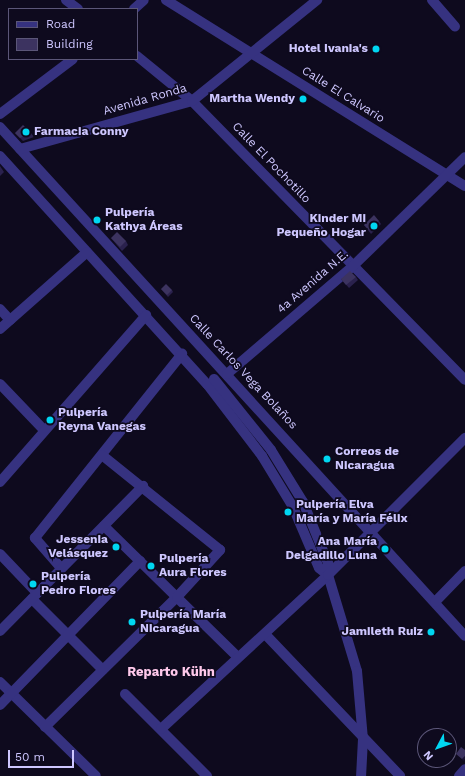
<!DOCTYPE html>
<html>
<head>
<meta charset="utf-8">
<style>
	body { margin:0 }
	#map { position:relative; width:465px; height:776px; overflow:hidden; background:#0e0a1e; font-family:"Work Sans",sans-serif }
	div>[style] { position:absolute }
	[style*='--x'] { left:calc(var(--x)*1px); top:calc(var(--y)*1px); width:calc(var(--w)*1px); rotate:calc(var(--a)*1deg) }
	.minor>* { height:10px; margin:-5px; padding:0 5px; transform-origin:5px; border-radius:5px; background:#363280 }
	.wall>* { inset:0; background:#2a214d }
	.shaded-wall>* { inset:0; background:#181132 }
	.building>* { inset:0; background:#3c3360 }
	.dots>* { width:11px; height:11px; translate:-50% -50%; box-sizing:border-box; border:2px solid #0e0a1e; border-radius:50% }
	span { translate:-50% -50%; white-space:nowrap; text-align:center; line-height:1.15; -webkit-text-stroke:3.5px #0e0a1e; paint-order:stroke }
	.poi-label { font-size:12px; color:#cec7ff; font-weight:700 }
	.right { translate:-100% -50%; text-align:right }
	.left { translate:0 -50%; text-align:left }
	.street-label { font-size:12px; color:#cec7ff }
	.neighbourhood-label { font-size:13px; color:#ffc9eb; font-weight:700 }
	.legend { position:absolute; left:8px; top:8px; width:130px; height:52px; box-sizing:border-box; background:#0e0a1e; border:1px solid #5b5678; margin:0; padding:5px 7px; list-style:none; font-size:12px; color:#cec7ff }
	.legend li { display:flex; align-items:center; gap:8px; height:20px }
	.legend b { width:20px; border:1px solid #5b5678 }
	.north { position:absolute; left:417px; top:728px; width:40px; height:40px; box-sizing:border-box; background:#0e0a1e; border:1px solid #5b5678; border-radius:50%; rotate:229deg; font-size:11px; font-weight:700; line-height:16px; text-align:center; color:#cec7ff }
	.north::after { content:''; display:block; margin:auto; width:14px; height:18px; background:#00d7f2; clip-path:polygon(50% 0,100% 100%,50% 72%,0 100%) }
	.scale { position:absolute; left:8px; top:750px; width:66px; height:18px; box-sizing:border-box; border:2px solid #cec7ff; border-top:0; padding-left:5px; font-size:12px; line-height:14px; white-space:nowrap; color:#cec7ff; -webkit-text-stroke:3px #0e0a1e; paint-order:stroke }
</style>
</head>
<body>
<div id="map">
	<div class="minor">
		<i style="--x:66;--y:0;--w:15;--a:37"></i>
		<i style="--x:166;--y:0;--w:352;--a:31.9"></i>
		<i style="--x:432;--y:0;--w:35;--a:49"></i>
		<i style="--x:134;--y:9;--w:13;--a:-42"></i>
		<i style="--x:137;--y:56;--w:71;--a:39.3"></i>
		<i style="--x:192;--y:101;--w:390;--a:45.6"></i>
		<i style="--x:0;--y:114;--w:91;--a:-37"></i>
		<i style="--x:0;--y:127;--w:689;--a:47.59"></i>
		<i style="--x:20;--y:149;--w:179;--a:-15.6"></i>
		<i style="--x:192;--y:101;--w:161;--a:-38.9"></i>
		<i style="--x:0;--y:156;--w:308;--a:47.8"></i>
		<i style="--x:207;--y:384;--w:91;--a:52.6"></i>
		<i style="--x:262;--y:456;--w:60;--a:58.7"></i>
		<i style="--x:293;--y:507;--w:66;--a:66.9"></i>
		<i style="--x:319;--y:568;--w:11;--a:38"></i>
		<i style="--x:0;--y:309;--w:15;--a:48"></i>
		<i style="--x:0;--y:329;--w:116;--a:-41.5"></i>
		<i style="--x:227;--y:374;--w:166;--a:-40.6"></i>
		<i style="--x:353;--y:266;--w:156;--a:-44.2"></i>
		<i style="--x:214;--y:379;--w:91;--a:51.2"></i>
		<i style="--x:271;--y:450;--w:61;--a:58.4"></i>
		<i style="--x:303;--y:502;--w:66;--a:67.7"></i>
		<i style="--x:328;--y:563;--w:12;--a:90"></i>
		<i style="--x:328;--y:575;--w:100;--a:73.2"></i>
		<i style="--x:357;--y:671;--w:68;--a:85"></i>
		<i style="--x:363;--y:739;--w:37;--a:93"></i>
		<i style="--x:0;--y:384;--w:64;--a:46.3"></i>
		<i style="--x:0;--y:482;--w:222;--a:-48.8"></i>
		<i style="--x:104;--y:526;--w:187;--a:44.4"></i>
		<i style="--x:0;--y:554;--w:54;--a:46.5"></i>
		<i style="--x:61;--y:568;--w:40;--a:-131"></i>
		<i style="--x:35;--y:538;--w:236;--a:-51.4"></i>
		<i style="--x:32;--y:599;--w:100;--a:45"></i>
		<i style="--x:435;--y:602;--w:43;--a:-45.9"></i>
		<i style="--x:0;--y:631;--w:204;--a:-45.4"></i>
		<i style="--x:265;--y:634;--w:196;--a:46.4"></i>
		<i style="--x:0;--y:682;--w:134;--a:44.4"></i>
		<i style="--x:125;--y:694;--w:116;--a:45"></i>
		<i style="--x:0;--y:705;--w:201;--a:-45.8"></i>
		<i style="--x:45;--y:727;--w:185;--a:-44.6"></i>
		<i style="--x:177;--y:597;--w:64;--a:-47.5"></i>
		<i style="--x:220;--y:550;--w:151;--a:-141.2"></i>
		<i style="--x:161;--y:729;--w:227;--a:-42.7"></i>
		<i style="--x:328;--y:575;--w:194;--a:-45"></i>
		<i style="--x:459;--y:776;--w:9;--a:-49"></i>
	</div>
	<div class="wall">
		<i style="clip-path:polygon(15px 133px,31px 133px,34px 137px,23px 141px)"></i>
		<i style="clip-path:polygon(0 166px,4px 172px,0 176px)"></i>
		<i style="clip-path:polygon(379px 221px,381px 224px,371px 234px,364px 225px)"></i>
		<i style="clip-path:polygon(111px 238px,126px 241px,128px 245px,122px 251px)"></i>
		<i style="clip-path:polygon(356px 277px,358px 280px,349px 288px,341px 279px)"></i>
		<i style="clip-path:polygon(161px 289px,172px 290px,173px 292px,168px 297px)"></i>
	</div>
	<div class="shaded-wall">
		<i style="clip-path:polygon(465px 756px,465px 759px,463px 761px,462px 759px)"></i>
	</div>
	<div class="building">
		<i style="clip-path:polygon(23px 125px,31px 133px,20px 138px,15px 133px)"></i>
		<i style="clip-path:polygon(374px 215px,379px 221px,369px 230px,364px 225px)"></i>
		<i style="clip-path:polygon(117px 232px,126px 241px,120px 247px,111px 238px)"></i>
		<i style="clip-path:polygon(350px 271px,356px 277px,346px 285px,341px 279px)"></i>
		<i style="clip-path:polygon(166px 284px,172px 290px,167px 295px,161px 289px)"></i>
		<i style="clip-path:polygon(461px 747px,465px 750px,465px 756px,462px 759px,456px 754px)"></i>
	</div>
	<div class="dots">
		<i style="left:376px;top:49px;background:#00d7f2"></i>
		<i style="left:303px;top:99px;background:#00d7f2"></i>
		<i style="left:26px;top:132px;background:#00d7f2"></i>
		<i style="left:97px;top:220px;background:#00d7f2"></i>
		<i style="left:374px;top:226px;background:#00d7f2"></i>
		<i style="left:50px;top:420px;background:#00d7f2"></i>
		<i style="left:327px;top:459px;background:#00d7f2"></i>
		<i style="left:288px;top:512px;background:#00d7f2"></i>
		<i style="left:116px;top:547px;background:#00d7f2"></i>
		<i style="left:385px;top:549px;background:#00d7f2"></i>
		<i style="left:151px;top:566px;background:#00d7f2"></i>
		<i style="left:33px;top:584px;background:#00d7f2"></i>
		<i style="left:132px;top:622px;background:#00d7f2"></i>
		<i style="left:431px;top:632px;background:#00d7f2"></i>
	</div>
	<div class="poi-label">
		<span class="right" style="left:368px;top:49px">Hotel Ivania's</span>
		<span class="right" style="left:295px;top:99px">Martha Wendy</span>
		<span class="left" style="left:34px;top:132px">Farmacia Conny</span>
		<span class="left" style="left:105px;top:220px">Pulpería<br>Kathya Áreas</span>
		<span class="right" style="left:366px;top:226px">Kinder Mi<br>Pequeño Hogar</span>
		<span class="left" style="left:58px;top:420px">Pulpería<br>Reyna Vanegas</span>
		<span class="left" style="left:335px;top:459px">Correos de<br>Nicaragua</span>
		<span class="left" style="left:296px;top:512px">Pulpería Elva<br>María y María Félix</span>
		<span class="right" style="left:108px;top:547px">Jessenia<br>Velásquez</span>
		<span class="right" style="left:377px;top:549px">Ana María<br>Delgadillo Luna</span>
		<span class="left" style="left:159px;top:566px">Pulpería<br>Aura Flores</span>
		<span class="left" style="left:41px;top:584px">Pulpería<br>Pedro Flores</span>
		<span class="left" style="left:140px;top:622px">Pulpería María<br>Nicaragua</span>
		<span class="right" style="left:423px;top:632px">Jamileth Ruiz</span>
	</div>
	<div class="street-label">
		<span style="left:343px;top:95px;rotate:32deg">Calle El Calvario</span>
		<span style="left:145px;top:100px;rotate:-16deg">Avenida Ronda</span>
		<span style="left:271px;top:163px;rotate:46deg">Calle El Pochotillo</span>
		<span style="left:313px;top:282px;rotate:-41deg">4a Avenida N.E.</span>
		<span style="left:243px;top:372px;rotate:47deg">Calle Carlos Vega Bolaños</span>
	</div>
	<div class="neighbourhood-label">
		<span style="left:171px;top:672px">Reparto Kühn</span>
	</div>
	<ul class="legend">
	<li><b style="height:5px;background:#363280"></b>Road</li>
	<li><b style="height:11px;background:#3c3360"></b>Building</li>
	</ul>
	<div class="north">N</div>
	<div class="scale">50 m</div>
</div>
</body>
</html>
